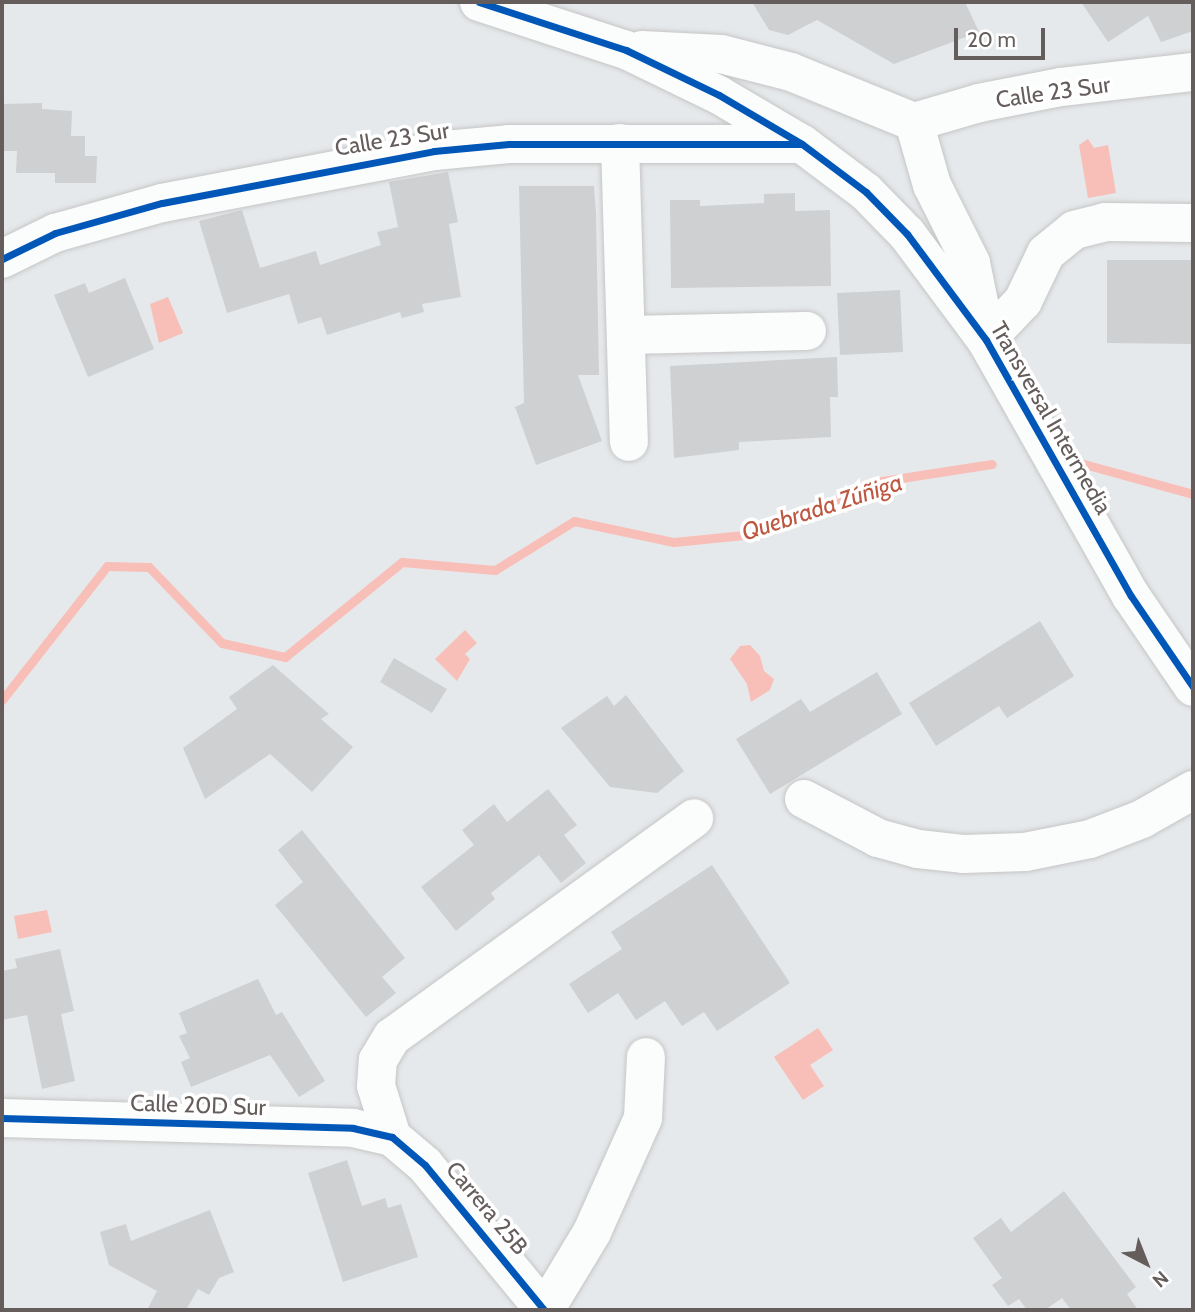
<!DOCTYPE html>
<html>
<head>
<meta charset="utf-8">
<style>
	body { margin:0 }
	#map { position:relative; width:1195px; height:1312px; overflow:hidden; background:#e6e9eb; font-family:Cabin,sans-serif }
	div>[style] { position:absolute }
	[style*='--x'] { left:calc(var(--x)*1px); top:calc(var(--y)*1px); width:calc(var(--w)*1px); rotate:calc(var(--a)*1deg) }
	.water>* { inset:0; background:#f8bfb8 }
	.stream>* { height:9px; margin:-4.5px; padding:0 4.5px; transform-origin:4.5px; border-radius:4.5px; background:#f8bfb8 }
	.building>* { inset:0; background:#ced0d2 }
	.roads { filter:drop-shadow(0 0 2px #c6c5c6) drop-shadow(0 0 2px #c6c5c6) }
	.minor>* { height:38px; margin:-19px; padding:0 19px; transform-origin:19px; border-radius:19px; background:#fbfcfc }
	.cycleway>* { height:7px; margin:-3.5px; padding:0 3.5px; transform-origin:3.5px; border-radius:3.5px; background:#0057b8 }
	span { translate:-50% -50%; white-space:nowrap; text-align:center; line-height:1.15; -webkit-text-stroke:7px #fff; paint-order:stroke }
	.street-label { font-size:23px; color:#645d5b }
	.water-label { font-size:24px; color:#bd5740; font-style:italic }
	.frame { position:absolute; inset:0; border:4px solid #645d5b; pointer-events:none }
	.north { position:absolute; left:1111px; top:1228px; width:70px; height:70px; -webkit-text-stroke:5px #fff; paint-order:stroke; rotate:138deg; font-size:19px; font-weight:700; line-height:28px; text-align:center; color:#645d5b }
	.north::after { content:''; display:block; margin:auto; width:24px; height:32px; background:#645d5b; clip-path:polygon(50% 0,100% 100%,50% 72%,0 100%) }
	.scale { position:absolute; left:954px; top:28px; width:91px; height:32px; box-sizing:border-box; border:4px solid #645d5b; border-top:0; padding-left:9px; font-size:21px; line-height:24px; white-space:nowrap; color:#645d5b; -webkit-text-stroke:5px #fff; paint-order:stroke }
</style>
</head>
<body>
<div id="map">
	<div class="water">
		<i style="clip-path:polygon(1088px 139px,1094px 148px,1108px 145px,1116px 193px,1088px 198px,1079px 145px)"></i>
		<i style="clip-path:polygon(168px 297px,183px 333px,159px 343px,150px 304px)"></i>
		<i style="clip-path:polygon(465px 630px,477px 643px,465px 654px,470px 659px,457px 681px,435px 659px)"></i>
		<i style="clip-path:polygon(750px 645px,760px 656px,764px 671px,774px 679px,770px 690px,751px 702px,747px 684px,730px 659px,740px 646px)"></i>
		<i style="clip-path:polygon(47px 910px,52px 932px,18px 939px,14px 916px)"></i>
		<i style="clip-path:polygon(818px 1028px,833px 1050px,810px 1065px,824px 1086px,803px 1100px,774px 1057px)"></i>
	</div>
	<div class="stream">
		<i style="--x:1073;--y:461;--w:124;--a:15.4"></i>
		<i style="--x:2;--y:700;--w:170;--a:-51.9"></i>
		<i style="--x:107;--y:566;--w:42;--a:1.4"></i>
		<i style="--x:149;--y:567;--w:105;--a:46.2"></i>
		<i style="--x:222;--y:643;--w:65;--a:12.5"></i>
		<i style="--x:285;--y:657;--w:151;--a:-39.1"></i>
		<i style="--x:402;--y:562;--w:93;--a:4.9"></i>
		<i style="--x:495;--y:570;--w:93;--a:-31.8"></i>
		<i style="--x:574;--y:521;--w:102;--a:11.9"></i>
		<i style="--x:674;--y:542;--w:80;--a:-5.7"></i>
		<i style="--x:754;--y:534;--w:139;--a:-22.5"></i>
		<i style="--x:882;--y:481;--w:111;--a:-8.8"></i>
	</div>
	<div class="building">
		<i style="clip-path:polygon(752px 2px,965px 2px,979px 32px,894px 64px,817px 20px,788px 35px,769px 30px)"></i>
		<i style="clip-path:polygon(1081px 2px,1193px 2px,1193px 31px,1161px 42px,1148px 16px,1108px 42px)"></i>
		<i style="clip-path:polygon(42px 103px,42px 109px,72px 111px,71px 136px,85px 136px,85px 156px,97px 156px,96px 183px,55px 183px,55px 173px,16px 173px,17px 151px,2px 151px,2px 104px)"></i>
		<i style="clip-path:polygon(448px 172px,458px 222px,449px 224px,461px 297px,422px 304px,424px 312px,402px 318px,400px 312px,327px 335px,321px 317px,298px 324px,289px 294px,227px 313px,199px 221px,242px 210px,260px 268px,316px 251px,320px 265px,381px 245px,377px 232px,398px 227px,389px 182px)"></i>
		<i style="clip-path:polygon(519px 186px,594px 186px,596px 213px,599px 375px,578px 375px,602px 441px,536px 465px,515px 407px,524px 403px)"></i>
		<i style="clip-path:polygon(795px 193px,795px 211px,830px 210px,831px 286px,671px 288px,670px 200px,700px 200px,700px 206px,764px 203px,764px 194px)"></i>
		<i style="clip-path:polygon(1107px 260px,1193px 260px,1193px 344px,1107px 343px)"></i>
		<i style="clip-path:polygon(125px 278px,154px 349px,88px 377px,54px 295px,85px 283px,89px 293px)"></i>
		<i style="clip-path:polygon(900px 290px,903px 352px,840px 355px,837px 293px)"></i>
		<i style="clip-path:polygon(837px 357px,838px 397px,830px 397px,831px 437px,739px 442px,739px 450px,674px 458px,670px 366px)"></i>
		<i style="clip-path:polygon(1040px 621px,1074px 676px,1007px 718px,999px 706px,936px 746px,909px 703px)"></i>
		<i style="clip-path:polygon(394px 658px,447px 689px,432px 713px,380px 682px)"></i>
		<i style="clip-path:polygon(273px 665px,329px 714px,321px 719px,353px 747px,312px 792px,270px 754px,205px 799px,183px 748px,237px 709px,229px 697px)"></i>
		<i style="clip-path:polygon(877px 672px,902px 714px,770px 794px,736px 739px,801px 699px,810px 712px)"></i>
		<i style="clip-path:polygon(626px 695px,684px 771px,657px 793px,610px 787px,561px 728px,607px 696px,614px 706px)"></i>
		<i style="clip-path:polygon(548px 789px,577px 825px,564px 835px,586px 863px,561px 883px,539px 855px,491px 893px,495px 899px,456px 931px,421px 887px,474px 845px,462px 830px,494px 804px,507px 822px)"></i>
		<i style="clip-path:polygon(302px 830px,405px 958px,382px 977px,396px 993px,366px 1017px,275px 905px,303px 882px,278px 850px)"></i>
		<i style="clip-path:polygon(712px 865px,790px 983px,717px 1031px,704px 1012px,682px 1026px,665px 1001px,636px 1020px,618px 993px,588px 1013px,569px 984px,622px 949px,611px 932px)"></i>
		<i style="clip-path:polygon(60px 949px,74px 1011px,61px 1014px,75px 1081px,42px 1089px,27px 1015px,2px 1020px,2px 971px,17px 968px,15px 959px)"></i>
		<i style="clip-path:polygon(258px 979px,276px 1015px,282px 1012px,325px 1081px,299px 1097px,270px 1055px,191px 1087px,181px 1062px,190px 1058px,179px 1036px,187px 1033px,179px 1013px)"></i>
		<i style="clip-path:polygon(347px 1160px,362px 1206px,385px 1198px,388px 1208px,401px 1204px,418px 1257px,343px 1282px,308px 1173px)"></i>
		<i style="clip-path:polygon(1064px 1191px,1136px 1287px,1127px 1294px,1138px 1310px,1071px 1310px,1062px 1298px,1045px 1310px,1027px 1310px,1019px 1299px,1008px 1306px,992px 1285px,1002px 1278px,973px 1238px,1001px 1218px,1011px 1232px)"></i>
		<i style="clip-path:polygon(210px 1210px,234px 1272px,219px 1278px,209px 1295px,198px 1289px,186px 1310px,147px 1310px,157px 1291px,109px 1265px,100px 1232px,126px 1224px,131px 1241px)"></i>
	</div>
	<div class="roads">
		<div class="minor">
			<i style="--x:479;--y:2;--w:155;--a:18.1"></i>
			<i style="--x:626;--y:50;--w:103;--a:25.8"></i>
			<i style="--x:719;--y:95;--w:96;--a:30.6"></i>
			<i style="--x:802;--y:144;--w:80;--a:36.9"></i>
			<i style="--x:866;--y:192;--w:59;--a:45.7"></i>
			<i style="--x:907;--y:234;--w:132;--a:53.3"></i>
			<i style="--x:986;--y:340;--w:294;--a:60.5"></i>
			<i style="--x:1131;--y:596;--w:110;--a:55.7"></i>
			<i style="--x:642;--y:50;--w:79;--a:2.9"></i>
			<i style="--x:721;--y:54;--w:72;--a:14.4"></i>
			<i style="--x:791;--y:72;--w:133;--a:22.1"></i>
			<i style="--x:914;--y:122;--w:68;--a:-16.3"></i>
			<i style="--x:979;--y:103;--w:84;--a:-11"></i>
			<i style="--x:1061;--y:87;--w:133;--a:-6.5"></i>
			<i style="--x:914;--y:122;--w:66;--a:74.1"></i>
			<i style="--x:932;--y:185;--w:87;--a:63.4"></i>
			<i style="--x:971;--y:263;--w:69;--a:78.4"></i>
			<i style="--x:620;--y:143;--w:299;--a:88.3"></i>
			<i style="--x:2;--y:259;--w:59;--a:-26.1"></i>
			<i style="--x:55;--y:233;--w:111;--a:-15.7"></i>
			<i style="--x:162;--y:203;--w:277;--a:-10.8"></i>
			<i style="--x:434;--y:151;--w:75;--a:-5.3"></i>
			<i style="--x:509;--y:144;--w:293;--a:0"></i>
			<i style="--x:627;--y:335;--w:180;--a:-1.3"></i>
			<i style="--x:986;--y:340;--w:54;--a:-46.5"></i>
			<i style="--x:1023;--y:301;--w:53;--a:-64.4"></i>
			<i style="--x:1046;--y:253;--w:36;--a:-39"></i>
			<i style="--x:1074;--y:230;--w:32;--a:-14"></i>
			<i style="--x:1105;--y:222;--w:88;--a:0.7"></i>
			<i style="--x:804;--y:799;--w:84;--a:27.8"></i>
			<i style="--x:878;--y:838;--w:41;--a:15.4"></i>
			<i style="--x:918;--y:849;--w:45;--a:6.3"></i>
			<i style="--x:963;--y:854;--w:62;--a:-1.8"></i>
			<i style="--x:1025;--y:852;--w:66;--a:-11.3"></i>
			<i style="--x:1090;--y:839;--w:56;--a:-21"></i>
			<i style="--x:1142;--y:819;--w:59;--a:-29.6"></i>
			<i style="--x:2;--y:1118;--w:351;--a:1.6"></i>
			<i style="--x:353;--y:1128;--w:40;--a:13"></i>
			<i style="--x:392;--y:1137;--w:43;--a:40.3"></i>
			<i style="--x:425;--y:1165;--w:188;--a:50.6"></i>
			<i style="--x:392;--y:1137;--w:53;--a:-107.4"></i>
			<i style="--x:376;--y:1086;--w:26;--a:-86"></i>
			<i style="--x:378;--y:1060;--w:27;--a:-59"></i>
			<i style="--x:392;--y:1037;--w:373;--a:-35.9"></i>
			<i style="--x:545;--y:1310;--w:91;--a:-58.9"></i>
			<i style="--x:592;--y:1232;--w:125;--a:-65.9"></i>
			<i style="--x:643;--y:1118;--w:61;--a:-87.2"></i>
		</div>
	</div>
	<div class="cycleway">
		<i style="--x:479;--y:2;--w:155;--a:18.1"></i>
		<i style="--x:626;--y:50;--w:103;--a:25.8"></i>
		<i style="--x:719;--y:95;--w:96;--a:30.6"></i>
		<i style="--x:802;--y:144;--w:80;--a:36.9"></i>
		<i style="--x:866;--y:192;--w:59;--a:45.7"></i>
		<i style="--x:907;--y:234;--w:132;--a:53.3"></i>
		<i style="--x:986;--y:340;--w:294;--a:60.5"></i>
		<i style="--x:1131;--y:596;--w:110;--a:55.7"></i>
		<i style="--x:2;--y:259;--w:59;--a:-26.1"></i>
		<i style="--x:55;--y:233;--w:111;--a:-15.7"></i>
		<i style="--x:162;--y:203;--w:277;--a:-10.8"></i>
		<i style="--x:434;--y:151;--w:75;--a:-5.3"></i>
		<i style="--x:509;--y:144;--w:292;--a:0"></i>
		<i style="--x:2;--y:1118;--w:351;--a:1.6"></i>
		<i style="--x:353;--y:1128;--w:40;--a:13"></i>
		<i style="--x:392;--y:1137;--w:43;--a:40.3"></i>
		<i style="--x:425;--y:1165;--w:188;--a:50.6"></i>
	</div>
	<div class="street-label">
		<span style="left:1053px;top:92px;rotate:-8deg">Calle 23 Sur</span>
		<span style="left:392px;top:139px;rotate:-9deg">Calle 23 Sur</span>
		<span style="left:1051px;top:418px;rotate:60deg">Transversal Intermedia</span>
		<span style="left:198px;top:1105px;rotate:2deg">Calle 20D Sur</span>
		<span style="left:487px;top:1208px;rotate:50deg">Carrera 25B</span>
	</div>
	<div class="water-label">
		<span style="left:822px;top:507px;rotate:-18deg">Quebrada Zúñiga</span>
	</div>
	<div class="frame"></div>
	<div class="north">N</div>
	<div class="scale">20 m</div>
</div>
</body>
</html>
